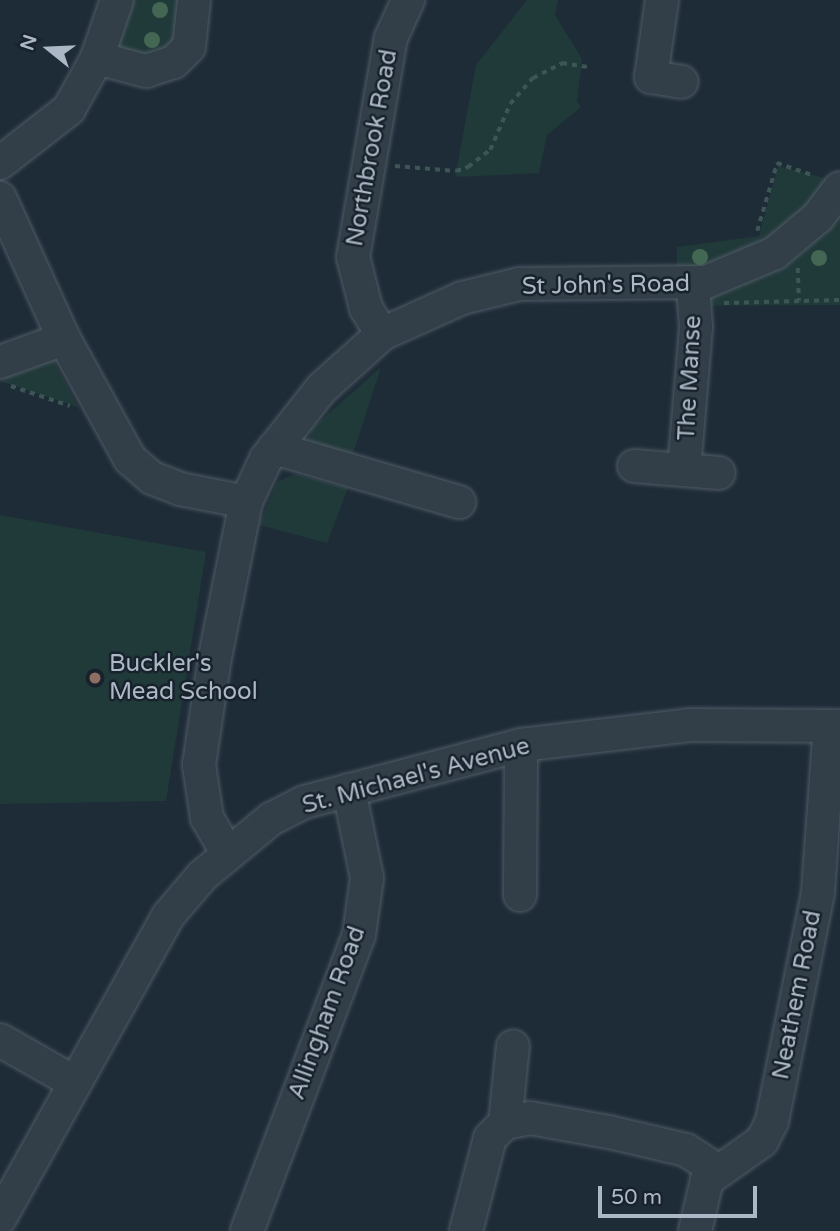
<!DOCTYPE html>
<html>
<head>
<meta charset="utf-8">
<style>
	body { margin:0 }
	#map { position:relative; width:840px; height:1231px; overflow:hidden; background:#1e2c38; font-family:"Varela Round",sans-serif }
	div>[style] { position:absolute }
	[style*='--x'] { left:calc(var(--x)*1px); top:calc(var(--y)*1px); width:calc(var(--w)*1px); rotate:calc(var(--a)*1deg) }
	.green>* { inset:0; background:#203939 }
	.path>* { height:3.5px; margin-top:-1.75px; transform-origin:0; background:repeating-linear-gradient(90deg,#3e5556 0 5px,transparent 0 10px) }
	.roads { filter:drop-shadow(0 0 2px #505b66) drop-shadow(0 0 2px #505b66) }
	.minor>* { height:32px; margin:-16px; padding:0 16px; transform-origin:16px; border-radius:16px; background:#323e48 }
	.trees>* { width:16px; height:16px; margin:-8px; border-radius:50%; background:#446753 }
	.dots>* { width:19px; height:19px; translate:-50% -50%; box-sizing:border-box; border:4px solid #18222d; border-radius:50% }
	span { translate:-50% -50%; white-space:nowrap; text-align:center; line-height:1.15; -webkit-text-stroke:5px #18222d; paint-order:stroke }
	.street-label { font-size:24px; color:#acb8c5 }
	.poi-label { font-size:24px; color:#acb8c5 }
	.left { translate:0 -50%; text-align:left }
	.north { position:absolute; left:14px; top:14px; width:70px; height:70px; -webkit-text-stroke:5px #18222d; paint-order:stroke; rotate:288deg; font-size:19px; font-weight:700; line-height:28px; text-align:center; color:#acb8c5 }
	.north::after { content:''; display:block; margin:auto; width:24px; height:32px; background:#acb8c5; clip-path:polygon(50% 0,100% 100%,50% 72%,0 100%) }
	.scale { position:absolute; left:598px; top:1186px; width:159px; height:32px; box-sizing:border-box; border:4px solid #acb8c5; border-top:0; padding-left:9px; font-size:21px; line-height:24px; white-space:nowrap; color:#acb8c5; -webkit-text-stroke:5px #18222d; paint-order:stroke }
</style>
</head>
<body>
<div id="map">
	<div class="green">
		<i style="clip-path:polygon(124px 0,185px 0,169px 59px,120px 50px,115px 37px)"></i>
		<i style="clip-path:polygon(527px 0,558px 0,555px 15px,582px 59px,577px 101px,581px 107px,547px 135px,539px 173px,455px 177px,476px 65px)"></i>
		<i style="clip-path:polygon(778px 166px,840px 182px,840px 305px,676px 306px,677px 247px,759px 236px)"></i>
		<i style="clip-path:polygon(53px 359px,78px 407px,0 381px,9px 372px)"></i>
		<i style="clip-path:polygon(381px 367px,349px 466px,307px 445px,311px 429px)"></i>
		<i style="clip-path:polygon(295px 474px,348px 488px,327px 543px,259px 525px,277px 482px)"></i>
		<i style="clip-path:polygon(0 515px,206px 552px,166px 801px,0 804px)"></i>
	</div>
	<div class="path">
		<i style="--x:395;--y:166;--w:61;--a:4.7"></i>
		<i style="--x:456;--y:171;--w:13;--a:-18"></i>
		<i style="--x:468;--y:167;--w:28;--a:-38"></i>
		<i style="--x:490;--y:150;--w:50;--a:-66.5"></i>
		<i style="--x:510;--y:104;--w:35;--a:-49"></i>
		<i style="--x:533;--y:78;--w:33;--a:-27"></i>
		<i style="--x:562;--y:63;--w:26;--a:9"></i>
		<i style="--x:757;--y:231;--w:71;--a:-73.6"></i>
		<i style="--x:777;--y:163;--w:40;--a:18.9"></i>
		<i style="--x:798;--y:268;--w:33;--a:88"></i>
		<i style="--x:724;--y:303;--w:116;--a:-1.5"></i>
		<i style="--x:11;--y:386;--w:62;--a:18.7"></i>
	</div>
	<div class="roads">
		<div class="minor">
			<i style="--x:662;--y:0;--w:78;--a:98.1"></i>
			<i style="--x:651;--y:77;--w:31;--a:9"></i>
			<i style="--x:97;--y:58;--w:51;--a:14.9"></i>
			<i style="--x:146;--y:71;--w:29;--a:-18"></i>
			<i style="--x:174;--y:62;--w:21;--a:-45"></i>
			<i style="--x:189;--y:47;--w:47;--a:-83.9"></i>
			<i style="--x:0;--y:163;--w:88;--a:-38"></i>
			<i style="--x:69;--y:109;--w:58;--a:-61.2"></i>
			<i style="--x:97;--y:58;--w:61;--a:-71"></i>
			<i style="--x:0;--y:198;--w:155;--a:65.6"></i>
			<i style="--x:64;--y:339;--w:137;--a:61.2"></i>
			<i style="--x:130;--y:459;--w:29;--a:41"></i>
			<i style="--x:152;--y:478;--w:30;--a:21"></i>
			<i style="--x:180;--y:489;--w:67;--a:11.1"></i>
			<i style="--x:382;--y:334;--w:31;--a:-122"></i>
			<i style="--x:366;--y:308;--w:53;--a:-104.3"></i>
			<i style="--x:353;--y:257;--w:222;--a:-80.2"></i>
			<i style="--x:391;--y:38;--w:42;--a:-65.9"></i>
			<i style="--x:0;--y:362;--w:68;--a:-19.8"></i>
			<i style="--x:274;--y:448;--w:193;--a:16.3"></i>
			<i style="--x:634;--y:466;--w:85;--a:4.7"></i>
			<i style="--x:684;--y:470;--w:144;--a:-85.2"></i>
			<i style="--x:696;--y:327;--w:41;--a:-94.2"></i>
			<i style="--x:228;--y:854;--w:42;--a:-120.3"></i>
			<i style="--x:207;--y:818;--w:54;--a:-98.6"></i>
			<i style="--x:199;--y:765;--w:109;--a:-81.6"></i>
			<i style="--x:215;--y:657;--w:158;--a:-78.7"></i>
			<i style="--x:246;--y:502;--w:47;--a:-65.1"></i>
			<i style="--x:266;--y:459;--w:89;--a:-51.8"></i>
			<i style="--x:321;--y:389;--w:82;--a:-42"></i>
			<i style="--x:382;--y:334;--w:88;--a:-24.2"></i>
			<i style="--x:462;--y:298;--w:59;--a:-13.8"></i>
			<i style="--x:519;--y:284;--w:187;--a:-0.6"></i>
			<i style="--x:706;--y:282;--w:75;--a:-22.8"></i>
			<i style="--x:775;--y:253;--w:56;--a:-39.9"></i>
			<i style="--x:818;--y:217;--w:36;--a:-53"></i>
			<i style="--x:520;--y:895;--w:150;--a:-89.6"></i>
			<i style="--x:0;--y:1040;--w:86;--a:29.8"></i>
			<i style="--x:505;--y:1123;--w:77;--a:-84.1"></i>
			<i style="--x:0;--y:1218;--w:346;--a:-60.9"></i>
			<i style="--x:168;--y:916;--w:52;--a:-49.6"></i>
			<i style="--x:202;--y:876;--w:89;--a:-39.6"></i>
			<i style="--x:271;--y:819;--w:38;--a:-27"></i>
			<i style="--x:305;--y:802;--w:223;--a:-14.8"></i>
			<i style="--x:521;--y:745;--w:170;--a:-6.7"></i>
			<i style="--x:690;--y:725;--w:150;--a:0.4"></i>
			<i style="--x:247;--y:1231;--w:316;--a:-69.3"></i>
			<i style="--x:359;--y:935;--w:58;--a:-82"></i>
			<i style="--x:367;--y:878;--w:90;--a:-101.6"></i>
			<i style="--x:466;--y:1231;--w:96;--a:-75.5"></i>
			<i style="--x:490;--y:1138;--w:21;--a:-45"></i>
			<i style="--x:505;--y:1123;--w:25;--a:-11"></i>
			<i style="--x:530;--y:1118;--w:80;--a:10"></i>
			<i style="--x:609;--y:1132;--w:79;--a:13.2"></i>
			<i style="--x:686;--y:1150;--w:37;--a:33"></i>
			<i style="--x:695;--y:1231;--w:52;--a:-76.8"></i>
			<i style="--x:707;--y:1180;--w:67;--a:-35.3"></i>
			<i style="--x:762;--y:1141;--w:22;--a:-63"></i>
			<i style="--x:772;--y:1121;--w:234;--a:-78.6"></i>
			<i style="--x:818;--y:892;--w:166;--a:-85.9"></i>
		</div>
	</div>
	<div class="trees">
		<i style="left:160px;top:10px"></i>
		<i style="left:152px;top:40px"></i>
		<i style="left:700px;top:257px"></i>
		<i style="left:819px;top:258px"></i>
	</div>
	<div class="dots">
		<i style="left:95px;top:678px;background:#8d6e63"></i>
	</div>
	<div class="street-label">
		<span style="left:372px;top:148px;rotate:-80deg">Northbrook Road</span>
		<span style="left:606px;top:285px;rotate:-1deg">St John's Road</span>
		<span style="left:690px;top:378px;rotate:-87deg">The Manse</span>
		<span style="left:416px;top:776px;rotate:-15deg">St. Michael's Avenue</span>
		<span style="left:797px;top:995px;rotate:-79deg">Neathem Road</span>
		<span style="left:327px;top:1013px;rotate:-70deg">Allingham Road</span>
	</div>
	<div class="poi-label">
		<span class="left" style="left:109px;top:678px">Buckler's<br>Mead School</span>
	</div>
	<div class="north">N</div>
	<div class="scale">50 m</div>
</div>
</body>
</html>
